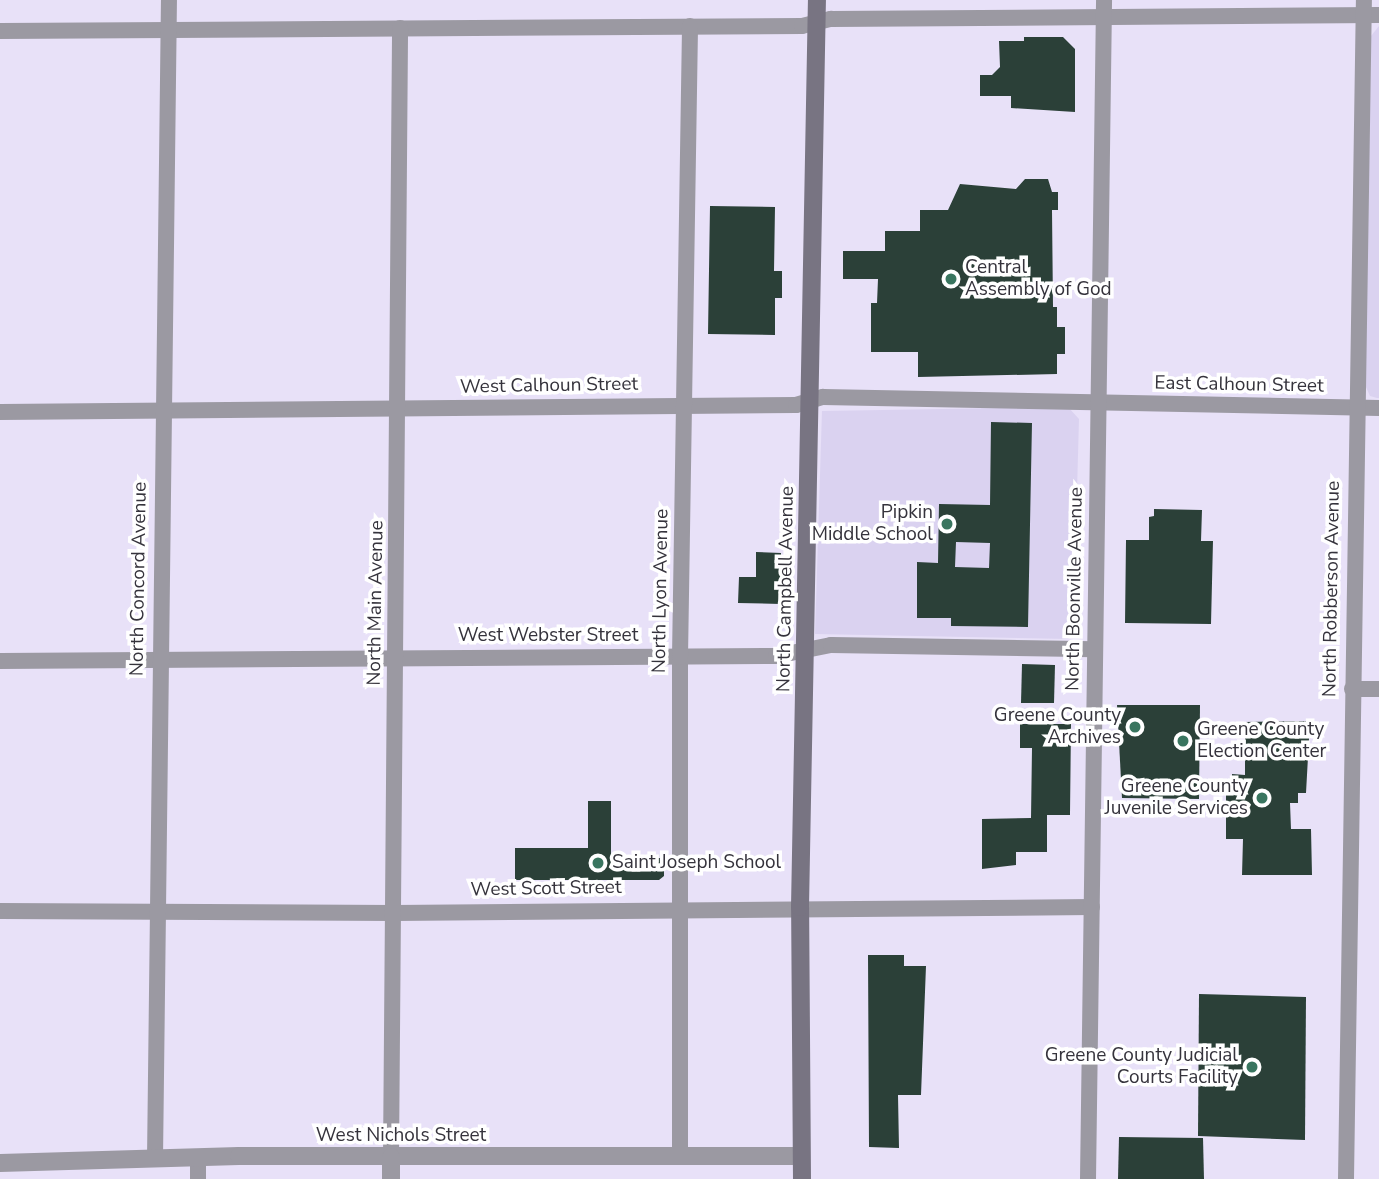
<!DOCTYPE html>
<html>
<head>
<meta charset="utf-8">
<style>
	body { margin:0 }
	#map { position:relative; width:1379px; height:1179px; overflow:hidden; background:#e8e1f8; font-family:"Nunito Sans",sans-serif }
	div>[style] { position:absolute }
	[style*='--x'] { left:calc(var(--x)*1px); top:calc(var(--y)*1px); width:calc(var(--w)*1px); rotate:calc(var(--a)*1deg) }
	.built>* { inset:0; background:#dad2f0 }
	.building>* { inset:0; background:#2b4038 }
	.minor>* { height:16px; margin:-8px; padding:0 8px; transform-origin:8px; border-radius:8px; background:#9b99a2 }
	.tertiary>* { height:18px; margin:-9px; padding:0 9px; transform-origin:9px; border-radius:9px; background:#9b99a2 }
	.secondary>* { height:18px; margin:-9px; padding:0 9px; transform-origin:9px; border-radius:9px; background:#787482 }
	.dots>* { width:19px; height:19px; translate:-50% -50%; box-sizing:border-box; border:4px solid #fff; border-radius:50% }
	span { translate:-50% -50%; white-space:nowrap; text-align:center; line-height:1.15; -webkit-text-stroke:7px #fff; paint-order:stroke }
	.poi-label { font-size:19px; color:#35333c }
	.left { translate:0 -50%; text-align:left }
	.right { translate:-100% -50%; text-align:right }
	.street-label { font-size:19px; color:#35333c }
</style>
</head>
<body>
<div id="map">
	<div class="built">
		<i style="clip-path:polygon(1379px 26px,1379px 398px,1377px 398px,1370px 396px,1365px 385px,1371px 36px)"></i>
		<i style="clip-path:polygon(1068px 407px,1079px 419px,1073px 635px,1068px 639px,815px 634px,822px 411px)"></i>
	</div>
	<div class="building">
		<i style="clip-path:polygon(1024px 37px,1063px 37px,1075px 49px,1075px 112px,1011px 108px,1011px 96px,980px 96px,980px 75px,992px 75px,1000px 67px,999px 41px,1024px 41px)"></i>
		<i style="clip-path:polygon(1025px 179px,1048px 179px,1052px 192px,1058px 192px,1058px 210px,1052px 210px,1053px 307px,1057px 307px,1057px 327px,1065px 327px,1065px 354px,1057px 354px,1057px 374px,918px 377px,918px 352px,871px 352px,871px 303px,877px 303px,878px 279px,843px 279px,843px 251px,885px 251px,885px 231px,920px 231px,920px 210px,948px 210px,960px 184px,1016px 189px)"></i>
		<i style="clip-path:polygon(710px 206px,775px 207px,774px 271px,782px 271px,782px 298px,775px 298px,775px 335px,708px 334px)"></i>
		<i style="clip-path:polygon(evenodd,991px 422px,1032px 423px,1028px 627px,951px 626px,951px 618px,917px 618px,917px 562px,938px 563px,939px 504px,990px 505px,991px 422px,956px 542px,990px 543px,989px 568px,955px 567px,956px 542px)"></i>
		<i style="clip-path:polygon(1154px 509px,1202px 510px,1201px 541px,1213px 541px,1211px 624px,1125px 623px,1126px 540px,1149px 540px,1149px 517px,1154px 516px)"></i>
		<i style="clip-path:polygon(756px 552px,781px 553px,781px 604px,738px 603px,739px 577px,756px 577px)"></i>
		<i style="clip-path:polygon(1022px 664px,1055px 665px,1054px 703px,1021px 703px)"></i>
		<i style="clip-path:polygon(1117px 705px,1200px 705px,1199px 799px,1122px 798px)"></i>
		<i style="clip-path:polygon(1310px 721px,1306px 793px,1298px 793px,1298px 803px,1290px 803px,1291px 829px,1311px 829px,1312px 875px,1242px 875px,1243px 839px,1226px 839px,1226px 781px,1232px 781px,1232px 774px,1245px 775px,1245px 722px)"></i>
		<i style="clip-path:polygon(1020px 724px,1071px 724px,1070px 815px,1047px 815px,1047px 852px,1016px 852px,1016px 865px,982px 869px,982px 819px,1031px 818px,1032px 748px,1020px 748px)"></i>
		<i style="clip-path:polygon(588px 801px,611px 801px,611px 858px,664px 858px,664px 876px,659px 880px,515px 880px,515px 848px,588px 848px)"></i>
		<i style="clip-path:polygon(868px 955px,904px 955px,904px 966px,926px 966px,921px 1095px,898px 1095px,899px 1148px,869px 1147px)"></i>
		<i style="clip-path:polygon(1199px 994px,1306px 997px,1305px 1140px,1198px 1136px)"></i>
		<i style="clip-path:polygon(1119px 1137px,1203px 1138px,1204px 1179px,1118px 1179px)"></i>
	</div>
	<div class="minor">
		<i style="--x:0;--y:31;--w:802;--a:-0.36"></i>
		<i style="--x:802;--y:26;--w:30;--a:-14"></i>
		<i style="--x:831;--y:19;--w:548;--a:-0.42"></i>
		<i style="--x:0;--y:412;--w:796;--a:-0.5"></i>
		<i style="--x:796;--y:405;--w:28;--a:-17"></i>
		<i style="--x:823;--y:397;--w:556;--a:1.13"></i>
		<i style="--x:0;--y:661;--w:776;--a:-0.37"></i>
		<i style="--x:776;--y:656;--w:56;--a:-11.3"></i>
		<i style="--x:831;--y:645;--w:264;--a:0.9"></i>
		<i style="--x:1352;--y:689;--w:27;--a:0"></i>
		<i style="--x:0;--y:911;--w:394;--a:0.3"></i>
		<i style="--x:394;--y:913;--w:698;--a:-0.49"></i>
		<i style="--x:391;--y:1157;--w:1129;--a:-89.54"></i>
		<i style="--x:680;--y:1157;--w:500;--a:-90"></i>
		<i style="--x:680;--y:657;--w:631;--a:-89.09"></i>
		<i style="--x:155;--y:1159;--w:1159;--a:-89.31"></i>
		<i style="--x:198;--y:1179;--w:22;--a:-90"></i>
		<i style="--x:1088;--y:1179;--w:1179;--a:-89.22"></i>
		<i style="--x:1346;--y:1179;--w:1179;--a:-89.13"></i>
	</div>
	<div class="tertiary">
		<i style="--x:0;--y:1163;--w:239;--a:-1.7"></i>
		<i style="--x:239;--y:1156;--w:562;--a:0"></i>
		<i style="--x:391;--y:1179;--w:22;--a:-90"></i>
	</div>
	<div class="secondary">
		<i style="--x:802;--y:1179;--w:272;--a:-90.4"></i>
		<i style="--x:800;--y:907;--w:907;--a:-88.93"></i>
	</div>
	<div class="dots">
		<i style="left:951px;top:279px;background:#39755f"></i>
		<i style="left:947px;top:524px;background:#39755f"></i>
		<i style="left:1135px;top:727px;background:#39755f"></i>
		<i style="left:1183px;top:741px;background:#39755f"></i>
		<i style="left:1262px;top:798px;background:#39755f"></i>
		<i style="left:598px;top:863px;background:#39755f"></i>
		<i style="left:1252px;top:1067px;background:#39755f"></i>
	</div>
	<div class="poi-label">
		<span class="left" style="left:965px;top:279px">Central<br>Assembly of God</span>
		<span class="right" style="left:933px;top:524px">Pipkin<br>Middle School</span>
		<span class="right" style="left:1121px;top:727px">Greene County<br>Archives</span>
		<span class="left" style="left:1197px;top:741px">Greene County<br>Election Center</span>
		<span class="right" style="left:1248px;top:798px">Greene County<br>Juvenile Services</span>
		<span class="left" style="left:612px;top:863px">Saint Joseph School</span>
		<span class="right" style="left:1238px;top:1067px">Greene County Judicial<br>Courts Facility</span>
	</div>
	<div class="street-label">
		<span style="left:1239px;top:385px;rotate:1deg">East Calhoun Street</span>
		<span style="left:549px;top:386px;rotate:-1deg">West Calhoun Street</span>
		<span style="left:139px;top:579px;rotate:-89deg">North Concord Avenue</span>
		<span style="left:786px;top:589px;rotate:-89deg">North Campbell Avenue</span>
		<span style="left:1075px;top:589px;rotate:-89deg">North Boonville Avenue</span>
		<span style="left:1332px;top:589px;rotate:-89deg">North Robberson Avenue</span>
		<span style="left:661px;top:591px;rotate:-89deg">North Lyon Avenue</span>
		<span style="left:376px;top:603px;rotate:-89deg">North Main Avenue</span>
		<span style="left:548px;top:636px">West Webster Street</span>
		<span style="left:546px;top:889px;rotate:-1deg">West Scott Street</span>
		<span style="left:401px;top:1136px">West Nichols Street</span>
	</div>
</div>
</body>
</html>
